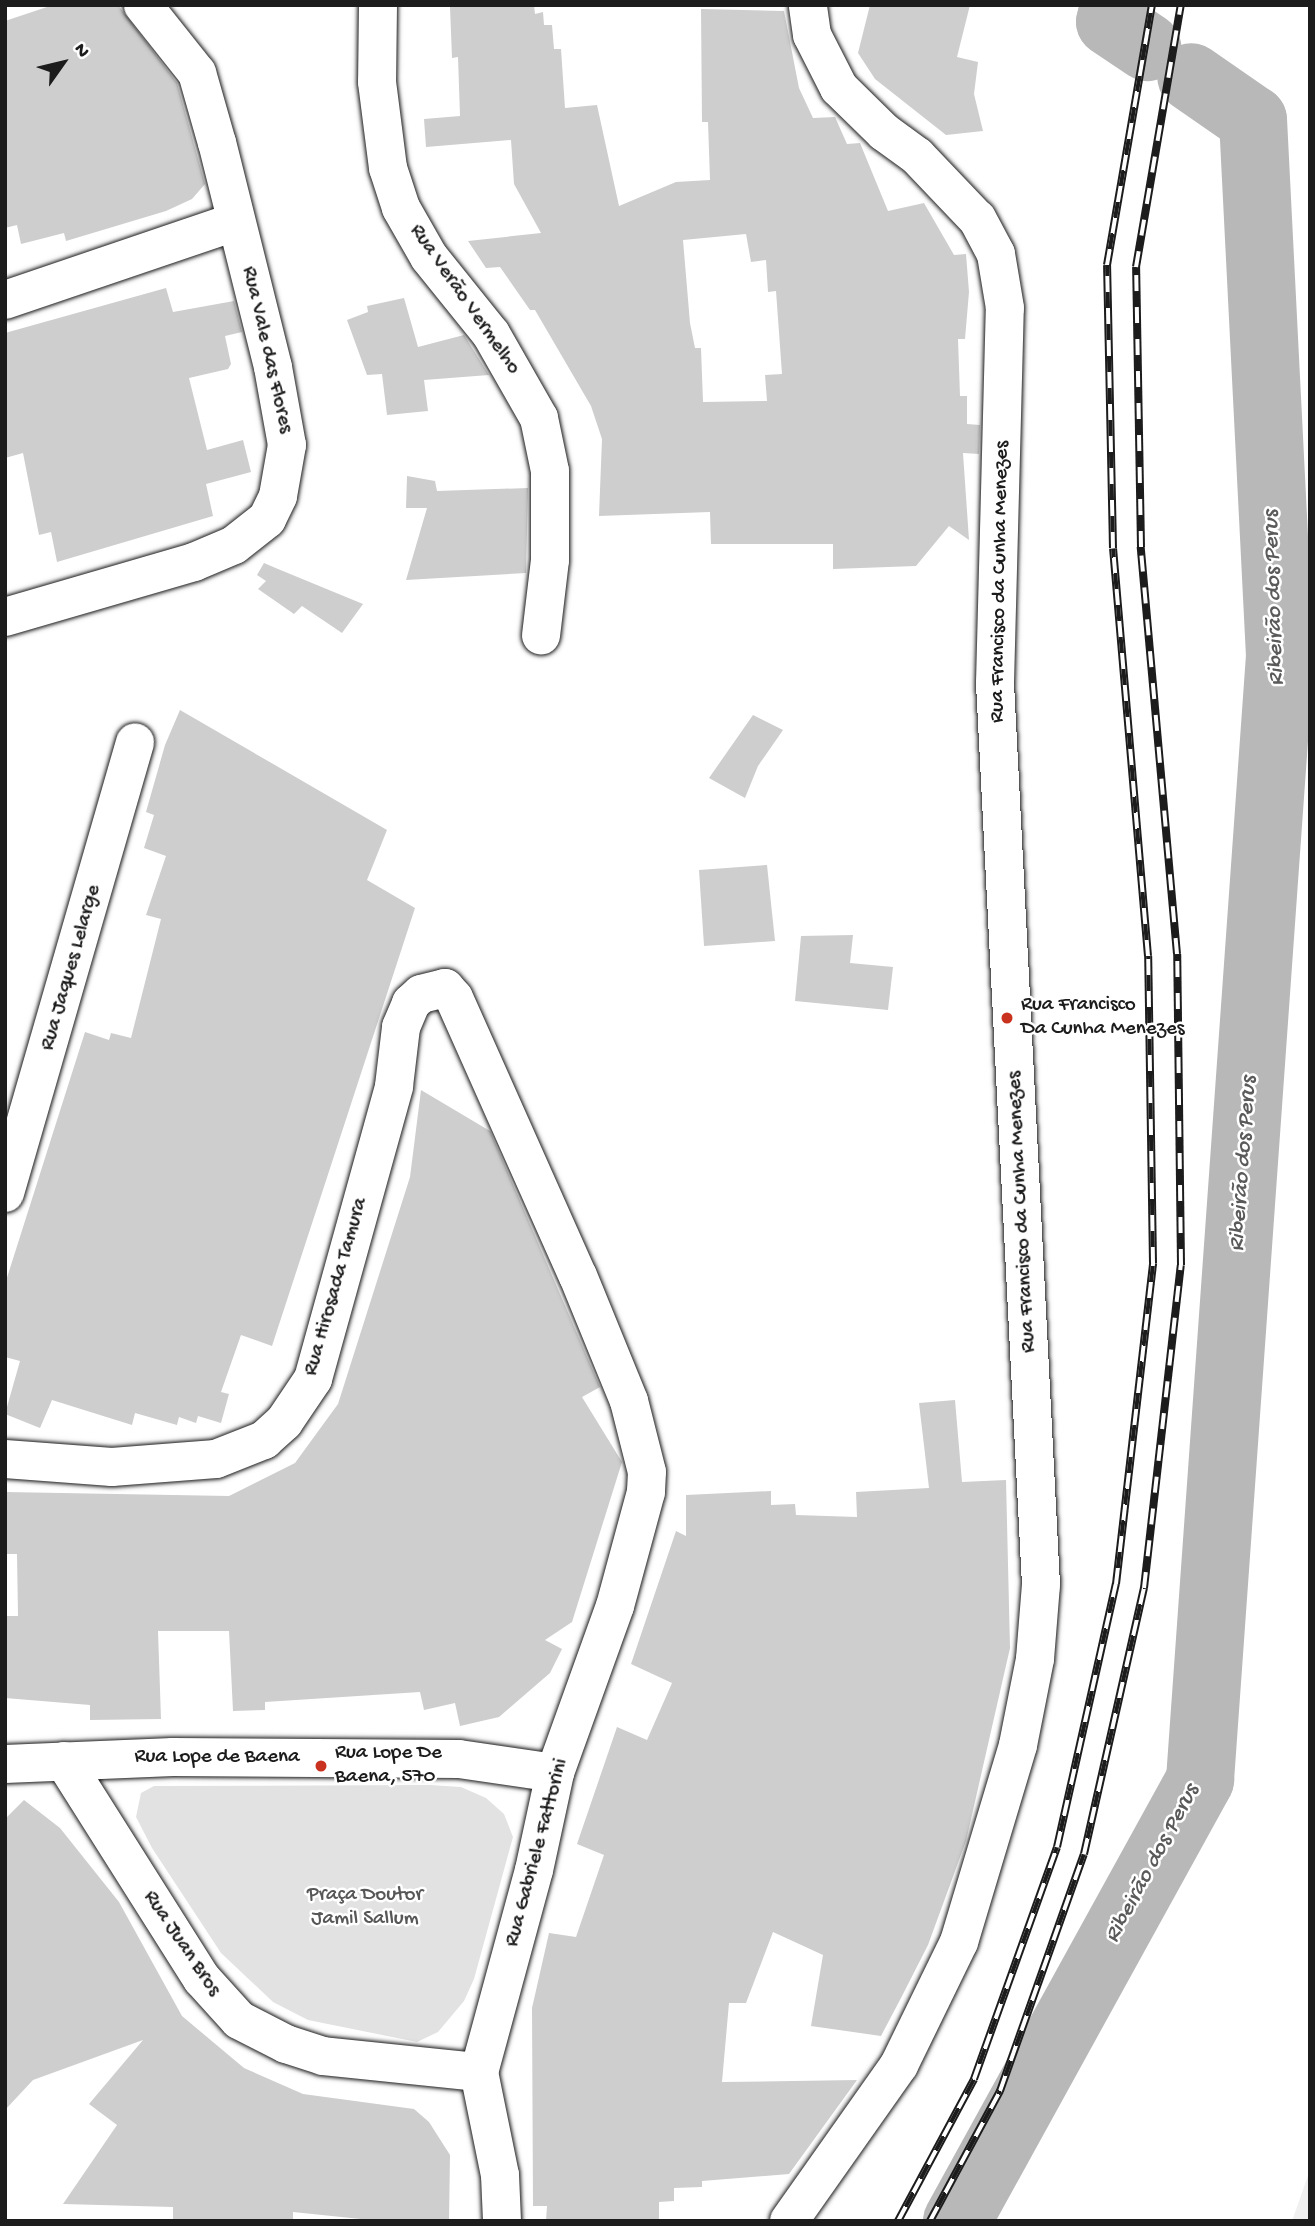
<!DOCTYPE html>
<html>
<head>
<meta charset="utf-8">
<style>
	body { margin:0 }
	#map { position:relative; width:1315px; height:2226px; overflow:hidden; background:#fff; font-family:"Gochi Hand",sans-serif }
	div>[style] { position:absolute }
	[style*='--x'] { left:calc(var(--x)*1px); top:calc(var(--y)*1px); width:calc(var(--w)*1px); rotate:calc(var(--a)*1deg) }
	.built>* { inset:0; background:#f0f0f0 }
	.green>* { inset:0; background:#e2e2e2 }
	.river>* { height:68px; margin:-34px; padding:0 34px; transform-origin:34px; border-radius:34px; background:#b8b8b8 }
	.building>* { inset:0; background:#cecece }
	.roads { filter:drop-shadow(0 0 2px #1c1c1c) drop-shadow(0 0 2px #1c1c1c) }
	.minor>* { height:38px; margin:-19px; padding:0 19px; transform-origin:19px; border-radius:19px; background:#fff }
	.rail>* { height:8px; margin-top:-4px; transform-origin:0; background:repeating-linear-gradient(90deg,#fff 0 16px,#1c1c1c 0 32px); box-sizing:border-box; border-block:2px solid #1c1c1c }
	.dots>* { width:19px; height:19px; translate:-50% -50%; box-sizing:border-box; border:4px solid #fff; border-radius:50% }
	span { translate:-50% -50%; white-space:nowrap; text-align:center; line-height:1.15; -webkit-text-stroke:5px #fff; paint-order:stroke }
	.street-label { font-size:21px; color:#1c1c1c }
	.poi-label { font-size:21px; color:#1c1c1c }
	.left { translate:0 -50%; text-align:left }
	.park-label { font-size:21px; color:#575757 }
	.water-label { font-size:23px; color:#5a5a5a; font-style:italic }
	.frame { position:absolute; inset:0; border:7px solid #1c1c1c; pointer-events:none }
	.north { position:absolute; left:28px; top:28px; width:70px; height:70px; -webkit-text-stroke:5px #fff; paint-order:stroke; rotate:56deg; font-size:19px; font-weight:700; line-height:28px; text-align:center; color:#1c1c1c }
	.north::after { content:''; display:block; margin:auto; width:24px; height:32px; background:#1c1c1c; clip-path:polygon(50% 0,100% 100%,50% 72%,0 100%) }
</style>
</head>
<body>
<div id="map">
	<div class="built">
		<i style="clip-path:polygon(1310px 2170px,1310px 2221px,1292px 2221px)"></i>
	</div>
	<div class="green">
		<i style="clip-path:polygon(154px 1786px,430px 1785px,461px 1787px,486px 1798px,504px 1814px,513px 1837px,474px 1979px,464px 2001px,438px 2032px,417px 2042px,308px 2020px,273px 2002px,221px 1953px,152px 1848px,136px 1817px,141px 1793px)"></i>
	</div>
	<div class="river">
		<i style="--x:1114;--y:5;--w:17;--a:103"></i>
		<i style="--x:1110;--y:22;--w:45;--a:34"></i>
		<i style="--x:957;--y:2221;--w:504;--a:-61.14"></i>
		<i style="--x:1200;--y:1780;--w:1127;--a:-85.93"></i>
		<i style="--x:1280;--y:656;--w:537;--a:-92.88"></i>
		<i style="--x:1253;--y:120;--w:75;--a:-145.3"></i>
	</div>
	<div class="building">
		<i style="clip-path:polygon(53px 5px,118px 5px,177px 83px,205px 184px,192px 199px,166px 211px,66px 241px,64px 233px,21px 244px,17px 225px,5px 228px,5px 21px)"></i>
		<i style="clip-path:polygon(evenodd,534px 5px,535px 14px,543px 12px,544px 25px,552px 25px,554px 49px,561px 49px,565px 108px,597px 105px,619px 206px,676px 182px,710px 180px,708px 122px,702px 122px,701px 9px,784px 11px,799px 88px,813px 118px,835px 117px,847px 144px,860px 143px,888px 211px,924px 203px,954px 255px,966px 254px,969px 292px,965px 339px,958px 339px,960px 396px,967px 396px,967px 424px,980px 425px,979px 454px,963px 453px,969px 540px,949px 526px,916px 566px,833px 569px,833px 544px,711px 544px,710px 512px,599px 516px,602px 439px,591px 406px,535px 310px,530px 310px,500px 267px,486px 268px,468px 241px,541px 233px,514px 184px,511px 140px,426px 147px,424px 119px,460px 116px,458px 57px,452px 58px,450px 7px,534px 5px,746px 234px,751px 262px,766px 260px,768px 292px,776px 291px,782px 374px,765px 375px,767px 401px,703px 402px,701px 348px,695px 348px,690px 323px,683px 240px,746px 234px)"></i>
		<i style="clip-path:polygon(870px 5px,970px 5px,957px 57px,978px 62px,974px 94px,983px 131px,946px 135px,875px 79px,858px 53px)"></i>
		<i style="clip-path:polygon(166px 288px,173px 312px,234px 301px,242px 332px,225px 336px,231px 364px,228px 369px,189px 378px,207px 450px,243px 440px,251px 472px,206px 484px,213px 516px,57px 562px,51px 532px,39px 535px,23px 453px,5px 458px,5px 333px)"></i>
		<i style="clip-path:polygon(404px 298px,418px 347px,464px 335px,489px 375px,424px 380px,428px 411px,387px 415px,382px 374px,367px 375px,347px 320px,368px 312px,367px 306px)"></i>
		<i style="clip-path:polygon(407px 476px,435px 481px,437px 491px,528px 488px,526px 573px,406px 580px,427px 508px,406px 508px)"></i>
		<i style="clip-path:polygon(264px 563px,278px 569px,363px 604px,342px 633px,302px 606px,294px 614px,258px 589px,266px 581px,257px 575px)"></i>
		<i style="clip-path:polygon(180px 710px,387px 830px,367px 880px,415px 908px,272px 1346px,241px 1335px,221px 1392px,229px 1394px,221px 1423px,198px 1416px,196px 1423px,179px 1417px,177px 1425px,135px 1413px,132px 1425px,52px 1400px,40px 1428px,5px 1414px,20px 1361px,5px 1357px,5px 1284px,85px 1032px,109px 1040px,111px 1033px,131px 1038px,161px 919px,146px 915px,166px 856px,144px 848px,154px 815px,146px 812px,165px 745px)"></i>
		<i style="clip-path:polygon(753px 715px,783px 730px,758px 766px,745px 798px,709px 778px)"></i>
		<i style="clip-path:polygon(767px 865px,775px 941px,704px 946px,699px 870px)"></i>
		<i style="clip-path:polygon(853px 935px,850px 963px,893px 967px,888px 1010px,795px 1001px,801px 936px)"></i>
		<i style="clip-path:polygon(421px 1090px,490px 1131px,600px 1387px,582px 1397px,622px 1462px,572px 1622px,545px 1640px,562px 1649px,550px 1673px,499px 1717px,460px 1726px,455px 1703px,424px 1710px,420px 1692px,265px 1702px,265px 1710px,233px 1711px,229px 1631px,158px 1631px,161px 1719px,90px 1720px,90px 1705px,5px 1698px,5px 1616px,18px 1616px,17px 1554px,5px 1554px,5px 1492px,229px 1496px,295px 1463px,338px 1404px,410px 1177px)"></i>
		<i style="clip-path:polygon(955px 1400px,962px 1482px,1006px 1480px,1010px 1648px,966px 1841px,928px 1945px,901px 1998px,881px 2036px,811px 2026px,823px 1955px,773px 1932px,746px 2003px,729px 2003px,722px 2082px,857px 2080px,789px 2174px,702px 2181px,702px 2187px,674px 2188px,674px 2201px,659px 2202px,659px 2221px,546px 2221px,547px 2206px,533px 2206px,532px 2008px,549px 1933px,576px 1937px,604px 1855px,577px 1844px,617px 1727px,647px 1740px,672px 1683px,631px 1664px,676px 1531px,686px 1536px,686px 1495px,771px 1491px,771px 1505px,795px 1504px,796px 1515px,857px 1517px,856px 1492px,929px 1488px,919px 1403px)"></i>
		<i style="clip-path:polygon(24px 1800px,60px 1828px,119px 1902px,182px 2016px,244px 2068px,303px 2094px,414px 2109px,429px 2122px,450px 2155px,449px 2221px,380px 2221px,293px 2212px,293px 2221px,173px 2221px,173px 2207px,63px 2204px,117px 2125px,89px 2104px,143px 2040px,33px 2080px,5px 2110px,5px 1819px)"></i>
	</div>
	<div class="roads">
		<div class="minor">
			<i style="--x:378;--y:5;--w:77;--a:90.7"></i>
			<i style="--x:377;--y:82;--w:87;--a:82.7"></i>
			<i style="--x:388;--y:168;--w:42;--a:72"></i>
			<i style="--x:401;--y:208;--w:56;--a:60.3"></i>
			<i style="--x:429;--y:257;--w:99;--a:51.2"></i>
			<i style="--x:491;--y:334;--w:97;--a:60.3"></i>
			<i style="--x:539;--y:418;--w:54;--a:78.3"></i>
			<i style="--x:550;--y:471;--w:89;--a:90"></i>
			<i style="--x:550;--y:560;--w:76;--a:96.8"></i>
			<i style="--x:5;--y:300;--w:242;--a:-18.8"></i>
			<i style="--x:5;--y:617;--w:197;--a:-16.2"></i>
			<i style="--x:194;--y:562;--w:43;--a:-23"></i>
			<i style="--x:234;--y:545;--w:42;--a:-38.2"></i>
			<i style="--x:267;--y:519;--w:25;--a:-64"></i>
			<i style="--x:278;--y:496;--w:52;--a:-80"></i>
			<i style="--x:287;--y:445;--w:79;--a:-100.2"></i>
			<i style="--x:273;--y:367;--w:231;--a:-104"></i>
			<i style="--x:217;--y:143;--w:73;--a:-105.9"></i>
			<i style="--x:197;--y:73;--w:87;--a:-128.5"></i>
			<i style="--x:5;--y:1193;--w:469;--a:-73.9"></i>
			<i style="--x:5;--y:1459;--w:107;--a:4.3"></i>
			<i style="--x:112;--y:1467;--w:104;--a:-4.4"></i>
			<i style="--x:216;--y:1459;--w:52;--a:-21.6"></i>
			<i style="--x:264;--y:1440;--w:27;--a:-42"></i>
			<i style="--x:284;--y:1422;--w:52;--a:-56"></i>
			<i style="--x:313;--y:1379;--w:304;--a:-74.5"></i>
			<i style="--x:394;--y:1086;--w:59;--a:-83.2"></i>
			<i style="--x:401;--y:1027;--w:26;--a:-67"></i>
			<i style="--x:411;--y:1003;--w:13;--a:-42"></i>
			<i style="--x:421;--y:994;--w:25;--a:-14"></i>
			<i style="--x:445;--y:988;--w:13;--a:48"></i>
			<i style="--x:454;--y:998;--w:304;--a:66"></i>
			<i style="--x:578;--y:1276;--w:135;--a:67.8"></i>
			<i style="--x:629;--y:1401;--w:73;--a:75.8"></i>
			<i style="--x:647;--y:1472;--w:20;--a:93"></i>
			<i style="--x:646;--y:1492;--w:118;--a:105.2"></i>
			<i style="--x:615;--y:1606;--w:177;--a:109.8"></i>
			<i style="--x:555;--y:1773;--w:99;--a:102.2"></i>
			<i style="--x:534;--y:1870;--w:209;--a:105.2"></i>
			<i style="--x:479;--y:2072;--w:105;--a:78.5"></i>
			<i style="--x:500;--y:2175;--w:46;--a:87.5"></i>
			<i style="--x:64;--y:1761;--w:258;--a:57.7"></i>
			<i style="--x:202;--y:1979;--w:55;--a:47.9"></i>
			<i style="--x:239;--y:2020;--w:53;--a:27.1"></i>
			<i style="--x:286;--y:2044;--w:39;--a:18"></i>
			<i style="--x:323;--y:2056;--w:157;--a:5.9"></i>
			<i style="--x:5;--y:1764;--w:168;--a:-2.4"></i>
			<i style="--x:173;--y:1757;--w:286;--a:0.4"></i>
			<i style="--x:459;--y:1759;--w:97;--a:8.3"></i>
			<i style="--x:789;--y:2221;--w:191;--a:-54.8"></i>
			<i style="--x:899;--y:2065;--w:137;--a:-64"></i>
			<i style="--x:959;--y:1942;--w:206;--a:-73.3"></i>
			<i style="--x:1018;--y:1745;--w:88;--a:-78.8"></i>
			<i style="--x:1035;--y:1659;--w:74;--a:-85.4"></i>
			<i style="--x:1041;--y:1585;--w:903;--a:-92.92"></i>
			<i style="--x:995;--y:683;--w:375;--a:-88.5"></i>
			<i style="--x:1005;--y:308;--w:55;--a:-99.5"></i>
			<i style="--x:996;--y:254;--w:40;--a:-118"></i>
			<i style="--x:977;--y:219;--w:87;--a:-133.6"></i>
			<i style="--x:917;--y:156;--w:41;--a:-144"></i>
			<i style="--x:884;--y:132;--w:63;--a:-135.6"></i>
			<i style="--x:839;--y:88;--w:59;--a:-117"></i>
			<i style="--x:812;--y:35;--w:30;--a:-98"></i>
		</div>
	</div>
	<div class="rail">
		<i style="--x:898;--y:2221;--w:161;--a:-61.8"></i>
		<i style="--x:974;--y:2079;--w:246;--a:-70.3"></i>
		<i style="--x:1057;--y:1847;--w:270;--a:-77.4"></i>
		<i style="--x:1116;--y:1584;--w:323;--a:-83.4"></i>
		<i style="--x:1153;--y:1263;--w:307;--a:-90.9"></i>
		<i style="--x:1148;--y:956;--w:409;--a:-94.9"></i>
		<i style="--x:1113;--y:548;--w:283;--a:-91.2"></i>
		<i style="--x:1107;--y:265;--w:264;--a:-80.2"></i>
		<i style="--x:930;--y:2221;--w:148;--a:-61.7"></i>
		<i style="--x:1000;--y:2091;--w:251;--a:-70.5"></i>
		<i style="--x:1084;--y:1854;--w:273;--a:-77.3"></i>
		<i style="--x:1144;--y:1588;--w:325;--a:-83.5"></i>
		<i style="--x:1181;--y:1265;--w:311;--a:-90.7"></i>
		<i style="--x:1177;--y:954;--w:409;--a:-95.1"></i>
		<i style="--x:1141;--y:547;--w:280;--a:-91"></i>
		<i style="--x:1136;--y:267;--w:266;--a:-80.3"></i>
	</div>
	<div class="dots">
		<i style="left:1007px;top:1018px;background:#c8321e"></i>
		<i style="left:321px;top:1766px;background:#c8321e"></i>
	</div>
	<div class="street-label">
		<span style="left:464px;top:300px;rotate:55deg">Rua Verão Vermelho</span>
		<span style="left:266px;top:350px;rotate:77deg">Rua Vale das Flores</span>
		<span style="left:1001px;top:582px;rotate:-89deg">Rua Francisco da Cunha Menezes</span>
		<span style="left:72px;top:968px;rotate:-74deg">Rua Jaques Lelarge</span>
		<span style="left:1023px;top:1212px;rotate:-93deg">Rua Francisco da Cunha Menezes</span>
		<span style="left:337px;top:1287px;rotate:-74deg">Rua Hirosada Tamura</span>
		<span style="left:217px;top:1758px">Rua Lope de Baena</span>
		<span style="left:538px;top:1853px;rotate:-75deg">Rua Gabriele Fattorini</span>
		<span style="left:181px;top:1944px;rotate:56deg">Rua Juan Bros</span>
	</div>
	<div class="poi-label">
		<span class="left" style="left:1021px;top:1018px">Rua Francisco<br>Da Cunha Menezes</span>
		<span class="left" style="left:335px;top:1766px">Rua Lope De<br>Baena, 570</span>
	</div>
	<div class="park-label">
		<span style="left:365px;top:1908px">Praça Doutor<br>Jamil Sallum</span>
	</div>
	<div class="water-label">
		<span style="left:1275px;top:598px;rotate:-92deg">Ribeirão dos Perus</span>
		<span style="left:1244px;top:1164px;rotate:-86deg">Ribeirão dos Perus</span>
		<span style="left:1153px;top:1864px;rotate:-62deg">Ribeirão dos Perus</span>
	</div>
	<div class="frame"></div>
	<div class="north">N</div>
</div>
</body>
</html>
